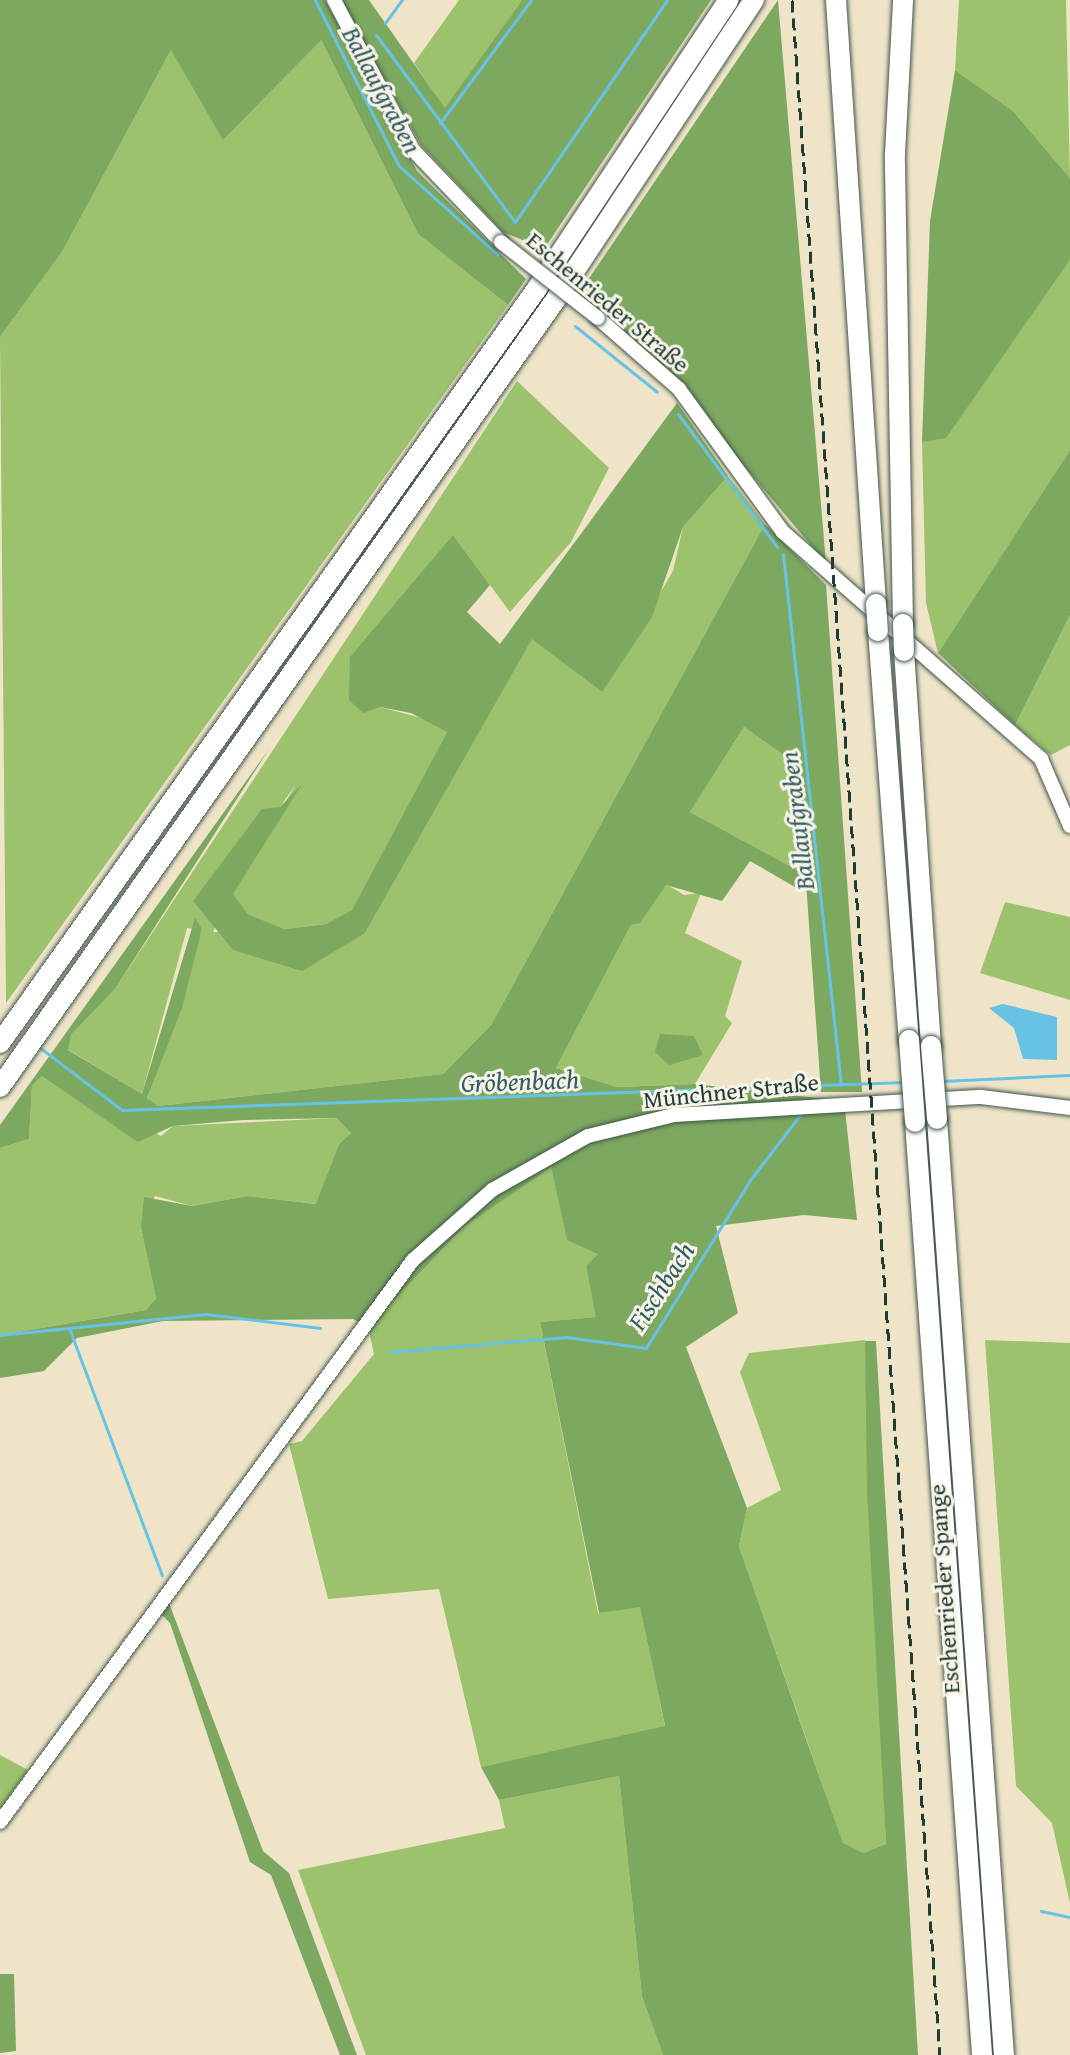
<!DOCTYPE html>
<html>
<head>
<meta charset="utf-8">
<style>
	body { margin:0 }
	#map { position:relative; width:1070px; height:2055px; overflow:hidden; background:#efe4c8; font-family:"Gentium Book Plus",serif }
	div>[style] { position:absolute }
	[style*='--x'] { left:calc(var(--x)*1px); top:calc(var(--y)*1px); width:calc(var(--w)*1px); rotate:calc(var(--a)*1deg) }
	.green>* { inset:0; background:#9cc26d }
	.forest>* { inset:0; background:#7da860 }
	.water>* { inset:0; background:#67c3e5 }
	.stream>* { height:3px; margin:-1.5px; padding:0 1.5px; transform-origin:1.5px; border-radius:1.5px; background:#67c3e5 }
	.roads { filter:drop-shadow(0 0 2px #3e564a) drop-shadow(0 0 2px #3e564a) }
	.tertiary>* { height:14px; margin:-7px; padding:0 7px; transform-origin:7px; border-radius:7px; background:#fff }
	.motorway>* { height:20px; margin:-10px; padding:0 10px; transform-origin:10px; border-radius:10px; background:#fff }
	.rail>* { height:3px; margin-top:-1.5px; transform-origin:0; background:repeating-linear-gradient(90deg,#1f3d34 0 12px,transparent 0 18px) }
	.bridges { filter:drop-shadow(0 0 2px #3e564a) drop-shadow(0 0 2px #3e564a) }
	.tertiary-bridge>* { height:14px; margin:-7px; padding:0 7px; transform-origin:7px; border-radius:7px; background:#fff }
	.motorway-bridge>* { height:20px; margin:-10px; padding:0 10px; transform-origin:10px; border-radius:10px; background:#fff }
	span { translate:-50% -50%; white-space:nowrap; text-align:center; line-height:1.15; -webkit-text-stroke:6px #f7f3e8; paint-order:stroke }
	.street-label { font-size:24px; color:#1f3d34 }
	.water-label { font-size:26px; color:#315e60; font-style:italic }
</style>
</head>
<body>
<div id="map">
	<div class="green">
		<i style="clip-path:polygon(459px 0,522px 0,445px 109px,414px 63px)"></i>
		<i style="clip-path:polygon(959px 0,1066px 0,1070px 178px,1013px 111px,955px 70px)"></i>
		<i style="clip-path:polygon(321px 40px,418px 234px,508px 305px,6px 1003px,0 337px,62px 252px,171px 50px)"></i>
		<i style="clip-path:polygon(1070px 260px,1070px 450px,938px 653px,926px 603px,922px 442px,946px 437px)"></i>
		<i style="clip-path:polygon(517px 381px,609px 468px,571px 542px,510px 612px,453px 535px,380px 707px,437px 722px,447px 732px,352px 911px,326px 924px,285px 929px,248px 914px,232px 894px,296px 784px,280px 807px,262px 810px,213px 932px,365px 933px,532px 638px,602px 692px,673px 571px,683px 527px,728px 476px,765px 524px,491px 1025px,443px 1074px,158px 1106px,147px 1099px,202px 930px,187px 928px,142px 1094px,67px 1049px,71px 1035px,115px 989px)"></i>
		<i style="clip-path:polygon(1070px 615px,1070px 745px,1051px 755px,1015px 725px)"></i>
		<i style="clip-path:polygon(744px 727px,782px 754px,799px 785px,809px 896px,799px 871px,690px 812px)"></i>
		<i style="clip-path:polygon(666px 884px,684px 895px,701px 893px,685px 933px,742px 961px,725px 1016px,732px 1023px,695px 1084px,617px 1087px,556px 1068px,631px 925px,640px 922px)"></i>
		<i style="clip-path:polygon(1005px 902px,1070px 917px,1070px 1000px,980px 973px)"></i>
		<i style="clip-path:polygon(42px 1076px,161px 1136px,173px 1126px,338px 1118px,352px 1132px,339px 1144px,317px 1204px,247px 1196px,192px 1206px,155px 1196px,141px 1228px,156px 1298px,146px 1310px,0 1335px,0 1148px,29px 1139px,32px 1086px)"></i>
		<i style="clip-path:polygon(551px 1166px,567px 1239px,599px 1254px,586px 1266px,597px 1317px,540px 1322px,598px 1613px,640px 1606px,665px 1727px,481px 1767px,439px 1589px,328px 1599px,289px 1444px,302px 1441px,374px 1354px,368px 1327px,464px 1227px)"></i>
		<i style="clip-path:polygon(865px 1340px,886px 1844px,863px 1853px,843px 1844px,739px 1546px,747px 1508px,781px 1490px,740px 1372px,749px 1353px)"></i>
		<i style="clip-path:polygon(985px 1340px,1070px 1343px,1070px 1903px,1052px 1823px,1016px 1786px)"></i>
		<i style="clip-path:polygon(0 1755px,28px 1770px,0 1809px)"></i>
		<i style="clip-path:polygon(619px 1776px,642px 1997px,663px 2055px,366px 2055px,298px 1870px,505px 1828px,499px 1800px)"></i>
	</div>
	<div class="forest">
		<i style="clip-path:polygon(0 0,325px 0,417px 171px,526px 279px,508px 305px,418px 234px,321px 40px,223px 140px,171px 50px,62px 252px,0 337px)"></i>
		<i style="clip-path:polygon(341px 0,369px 0,445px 108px,522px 0,711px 0,544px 249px,503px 232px,421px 145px)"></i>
		<i style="clip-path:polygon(778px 0,826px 563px,679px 389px,575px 299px)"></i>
		<i style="clip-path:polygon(955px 70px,1013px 111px,1070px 178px,1070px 260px,946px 438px,922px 442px,930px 221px)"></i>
		<i style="clip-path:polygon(677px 403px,728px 476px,683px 527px,652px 617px,602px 692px,532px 639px,365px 933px,302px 971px,233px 950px,193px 901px,262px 809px,280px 807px,302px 784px,233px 894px,248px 914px,285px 929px,326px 924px,352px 910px,447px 732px,411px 713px,380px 707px,363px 713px,349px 700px,350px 657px,453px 535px,490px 585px,467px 612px,500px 644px)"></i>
		<i style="clip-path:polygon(1070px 450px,1070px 615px,1015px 725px,938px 653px)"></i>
		<i style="clip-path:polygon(765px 524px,826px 585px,862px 1092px,821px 1092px,799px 785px,782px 754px,744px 727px,690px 812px,799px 871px,802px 891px,750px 861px,722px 901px,666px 885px,640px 923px,631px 925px,556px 1068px,617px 1087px,695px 1084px,844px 1101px,857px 1220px,804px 1215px,716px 1226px,738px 1313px,686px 1347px,747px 1508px,739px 1546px,806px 1739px,843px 1843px,863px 1853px,886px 1844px,867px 1490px,865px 1341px,876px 1341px,918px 2055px,663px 2055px,642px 1997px,619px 1776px,499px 1800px,481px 1767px,665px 1726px,640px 1607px,599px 1613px,540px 1322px,596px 1317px,586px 1266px,598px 1254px,567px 1240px,551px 1167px,464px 1227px,368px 1327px,353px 1319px,163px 1321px,77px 1338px,44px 1371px,0 1378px,0 1335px,146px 1310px,156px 1298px,141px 1228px,144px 1197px,192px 1206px,247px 1196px,316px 1204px,339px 1144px,351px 1133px,337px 1118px,243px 1120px,173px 1126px,138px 1142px,42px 1076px,32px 1086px,29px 1139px,0 1148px,0 1125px,269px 749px,115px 989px,71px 1035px,68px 1050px,142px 1094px,195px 918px,202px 929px,182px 1008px,147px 1098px,158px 1106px,443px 1074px,491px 1025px)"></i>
		<i style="clip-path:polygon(660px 1034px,694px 1036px,703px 1055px,669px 1065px,655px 1052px)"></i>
		<i style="clip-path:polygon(169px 1603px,263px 1851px,289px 1873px,357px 2055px,340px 2055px,271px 1875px,250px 1862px,170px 1623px,161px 1614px)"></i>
		<i style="clip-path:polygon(0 1974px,14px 1974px,16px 2051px,0 2053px)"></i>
	</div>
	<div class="water">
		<i style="clip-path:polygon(1003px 1004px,1057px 1017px,1057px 1060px,1023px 1059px,1014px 1028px,989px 1008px)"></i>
	</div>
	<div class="stream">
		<i style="--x:315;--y:0;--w:186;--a:63.2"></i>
		<i style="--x:399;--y:166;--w:132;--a:41.9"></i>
		<i style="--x:385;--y:23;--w:29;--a:-54"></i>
		<i style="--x:376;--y:35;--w:233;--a:53.4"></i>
		<i style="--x:515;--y:222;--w:269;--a:-55.6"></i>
		<i style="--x:440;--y:123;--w:153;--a:-53.5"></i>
		<i style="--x:575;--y:326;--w:105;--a:38.8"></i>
		<i style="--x:678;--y:414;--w:166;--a:53.3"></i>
		<i style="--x:783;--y:554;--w:534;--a:83.77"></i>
		<i style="--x:39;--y:1047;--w:104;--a:37.2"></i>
		<i style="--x:122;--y:1110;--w:784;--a:-2.05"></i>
		<i style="--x:942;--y:1081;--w:128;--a:-2.7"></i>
		<i style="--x:69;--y:1328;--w:264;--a:69.4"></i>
		<i style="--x:0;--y:1335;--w:207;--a:-5.8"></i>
		<i style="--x:206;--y:1314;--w:115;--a:7"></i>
		<i style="--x:390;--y:1352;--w:177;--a:-4.9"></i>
		<i style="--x:566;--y:1337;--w:81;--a:7.8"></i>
		<i style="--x:646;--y:1348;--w:198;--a:-58.2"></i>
		<i style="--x:750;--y:1180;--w:82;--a:-52.4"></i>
		<i style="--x:1041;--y:1911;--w:30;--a:12"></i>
	</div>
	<div class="roads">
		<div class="tertiary">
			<i style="--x:334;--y:0;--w:170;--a:62.2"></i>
			<i style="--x:413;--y:150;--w:127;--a:46.3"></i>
			<i style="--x:598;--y:318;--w:108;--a:41.2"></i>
			<i style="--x:679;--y:389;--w:177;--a:54"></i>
			<i style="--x:783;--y:532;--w:344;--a:41.3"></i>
			<i style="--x:1041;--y:759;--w:73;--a:66.6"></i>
			<i style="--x:0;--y:1822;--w:697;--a:-53.69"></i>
			<i style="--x:413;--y:1260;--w:106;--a:-41.5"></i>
			<i style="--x:492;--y:1190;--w:110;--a:-29.4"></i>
			<i style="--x:588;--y:1136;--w:89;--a:-13.7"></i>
			<i style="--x:674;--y:1115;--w:308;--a:-3.4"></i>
			<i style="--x:981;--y:1097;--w:90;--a:7"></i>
		</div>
		<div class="motorway">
			<i style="--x:836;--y:0;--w:605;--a:86.21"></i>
			<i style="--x:903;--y:624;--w:470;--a:-91"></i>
			<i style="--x:895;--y:154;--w:154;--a:-87"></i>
			<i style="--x:878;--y:631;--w:410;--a:85.7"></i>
			<i style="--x:904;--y:651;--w:396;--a:86.1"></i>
			<i style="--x:0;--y:1043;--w:924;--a:-54.56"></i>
			<i style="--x:536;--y:290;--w:348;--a:-56.4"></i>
			<i style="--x:0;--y:1087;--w:964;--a:-54.79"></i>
			<i style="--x:556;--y:299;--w:359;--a:-56.5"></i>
			<i style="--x:937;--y:1119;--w:938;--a:85.91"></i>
			<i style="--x:915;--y:1122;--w:935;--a:85.89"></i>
		</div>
	</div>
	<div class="rail">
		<i style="--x:792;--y:0;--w:2060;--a:85.88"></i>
	</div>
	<div class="bridges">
		<div class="tertiary-bridge">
			<i style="--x:501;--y:242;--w:123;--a:38.1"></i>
		</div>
		<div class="motorway-bridge">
			<i style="--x:876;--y:604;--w:27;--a:86"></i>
			<i style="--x:903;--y:624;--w:27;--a:88"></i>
			<i style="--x:909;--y:1040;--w:82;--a:85.8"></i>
			<i style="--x:931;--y:1046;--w:73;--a:85.3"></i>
		</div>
	</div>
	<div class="street-label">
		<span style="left:608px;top:302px;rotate:40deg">Eschenrieder Straße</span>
		<span style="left:731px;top:1091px;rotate:-6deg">Münchner Straße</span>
		<span style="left:944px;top:1589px;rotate:-94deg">Eschenrieder Spange</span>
	</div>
	<div class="water-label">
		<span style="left:382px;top:90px;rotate:62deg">Ballaufgraben</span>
		<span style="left:797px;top:821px;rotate:-97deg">Ballaufgraben</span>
		<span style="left:520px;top:1081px;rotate:-2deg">Gröbenbach</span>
		<span style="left:661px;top:1286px;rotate:-57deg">Fischbach</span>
	</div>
</div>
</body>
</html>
